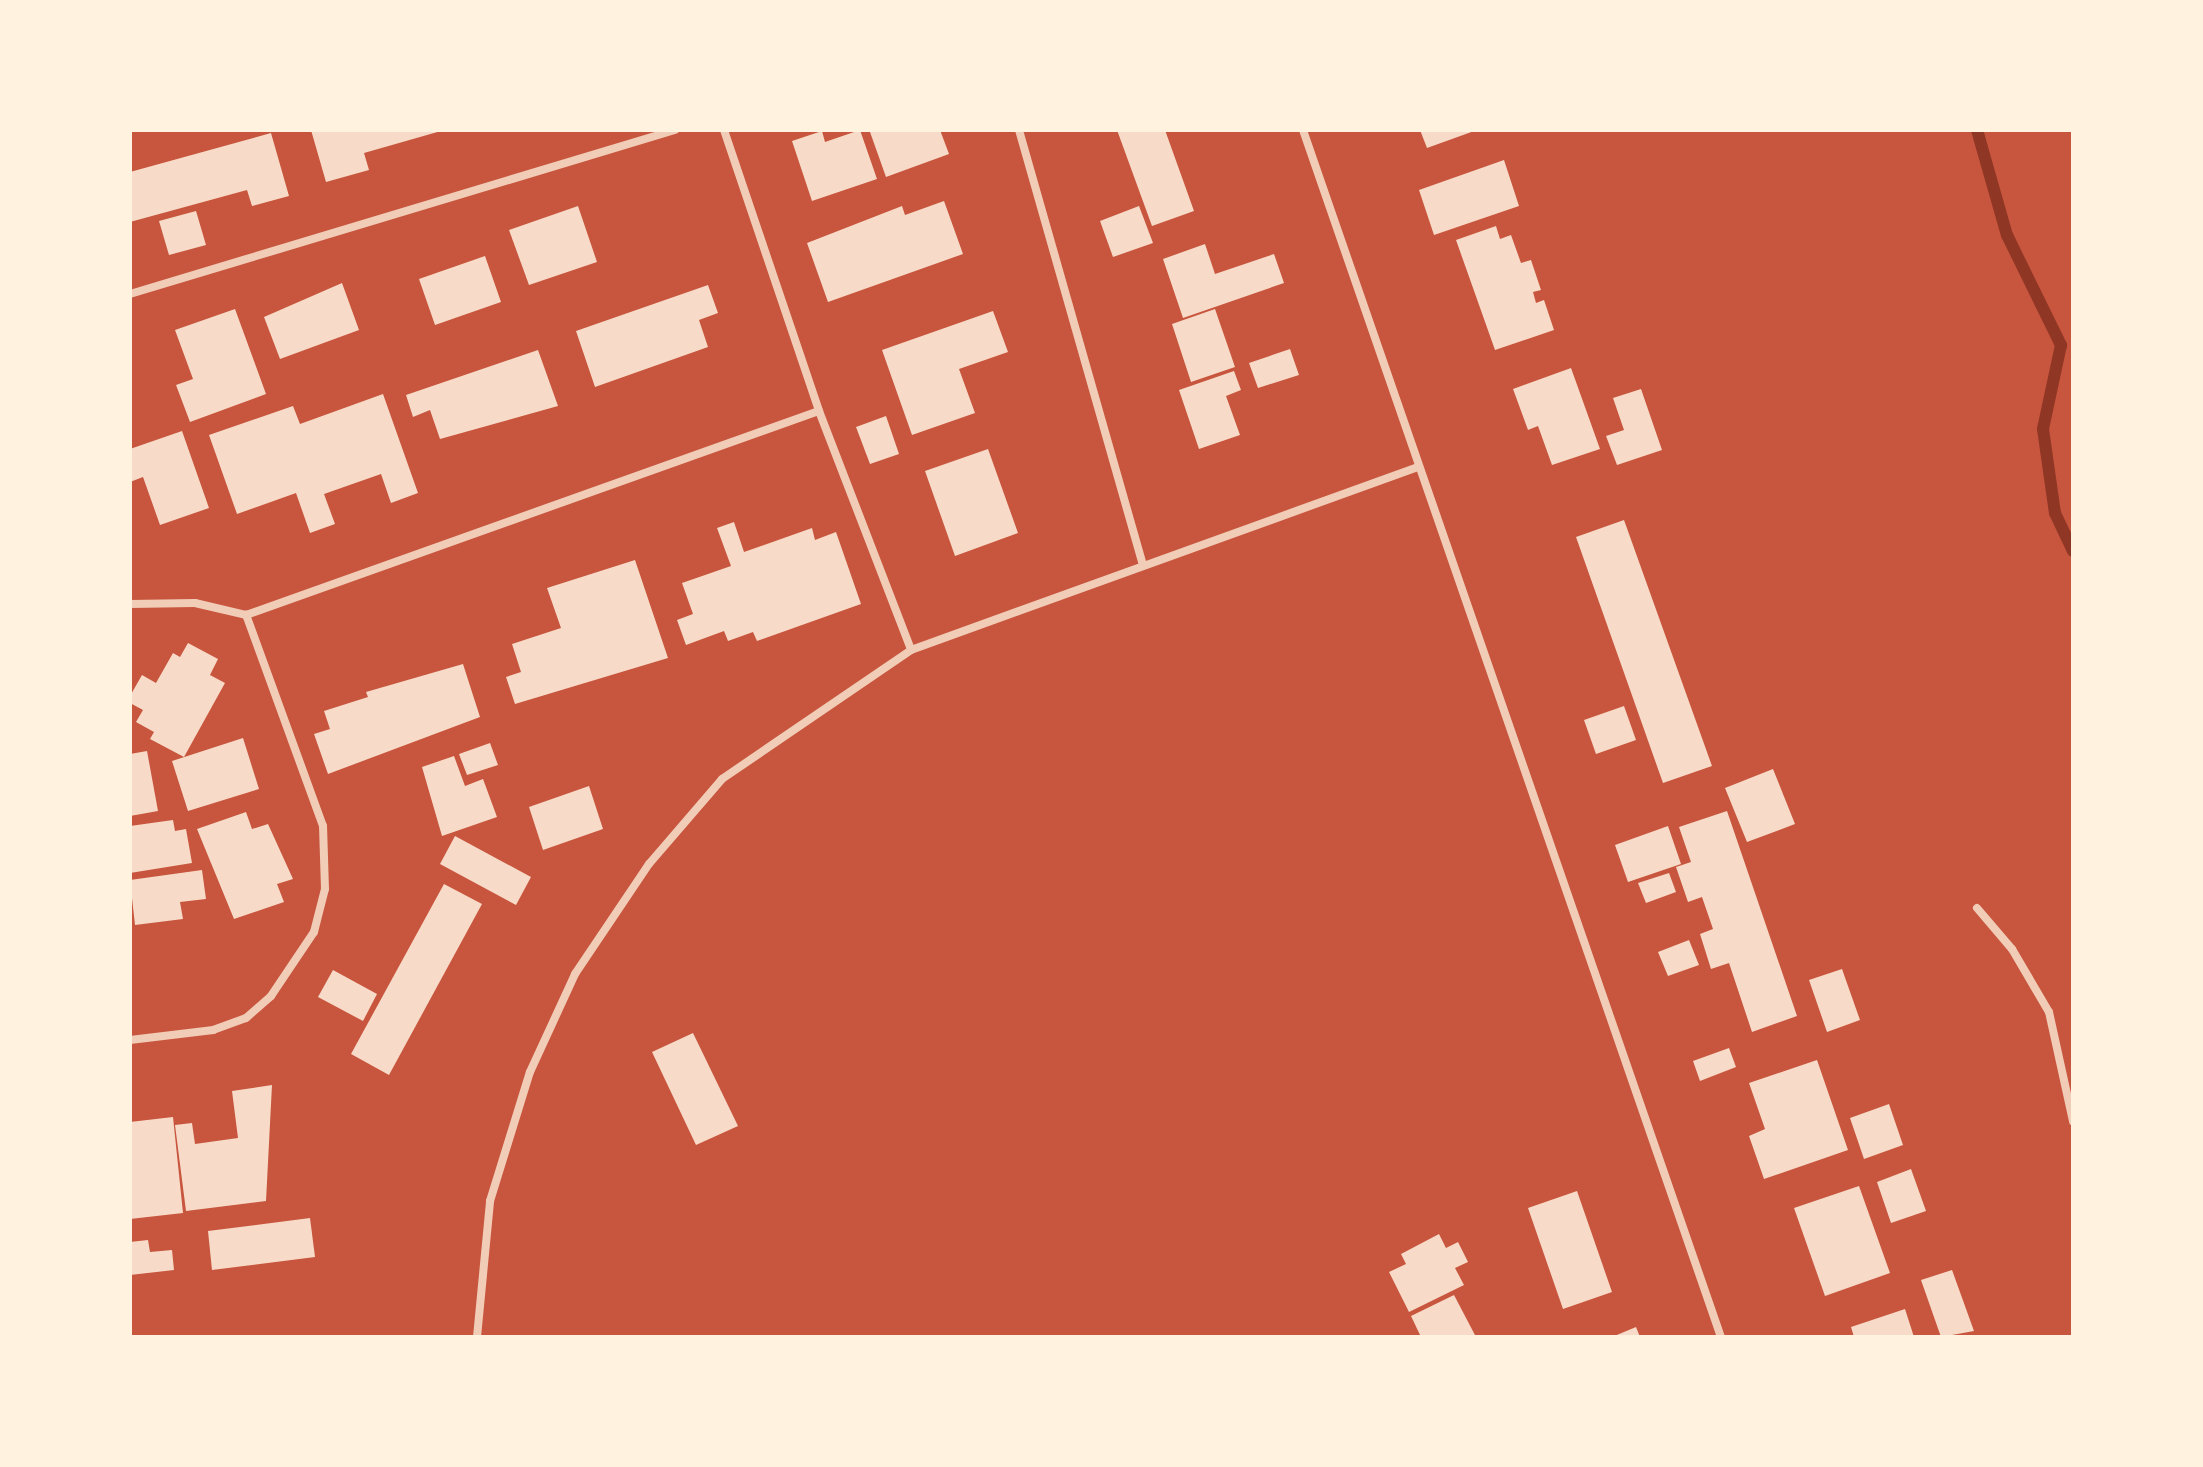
<!DOCTYPE html>
<html>
<head>
<meta charset="utf-8">
<style>
	body { margin:0 }
	#map { position:relative; width:2203px; height:1467px; overflow:hidden; background:#c8553d; font-family:"Asap Condensed",sans-serif }
	div>[style] { position:absolute }
	[style*='--x'] { left:calc(var(--x)*1px); top:calc(var(--y)*1px); width:calc(var(--w)*1px); rotate:calc(var(--a)*1deg) }
	.stream>* { height:12px; margin:-6px; padding:0 6px; transform-origin:6px; border-radius:6px; background:#8f3625 }
	.building>* { inset:0; background:#f7dbc8 }
	.minor>* { height:8px; margin:-4px; padding:0 4px; transform-origin:4px; border-radius:4px; background:#f1ccb7 }
	span { translate:-50% -50%; white-space:nowrap; text-align:center; line-height:1.15; -webkit-text-stroke:8px #fff3e0; paint-order:stroke }
	.frame { position:absolute; inset:0; border:132px solid #fff3e0; pointer-events:none }
</style>
</head>
<body>
<div id="map">
	<div class="stream">
		<i style="--x:1977;--y:130;--w:109;--a:74.1"></i>
		<i style="--x:2007;--y:235;--w:123;--a:63.9"></i>
		<i style="--x:2061;--y:345;--w:86;--a:102.1"></i>
		<i style="--x:2043;--y:429;--w:85;--a:81.9"></i>
		<i style="--x:2055;--y:513;--w:42;--a:64.7"></i>
	</div>
	<div class="building">
		<i style="clip-path:polygon(311px 130px,441px 130px,441px 131px,364px 153px,369px 170px,326px 182px)"></i>
		<i style="clip-path:polygon(860px 130px,877px 179px,812px 201px,792px 141px,822px 131px,825px 142px)"></i>
		<i style="clip-path:polygon(875px 130px,940px 130px,949px 154px,886px 177px,870px 132px)"></i>
		<i style="clip-path:polygon(1117px 130px,1165px 130px,1194px 211px,1152px 226px)"></i>
		<i style="clip-path:polygon(1420px 130px,1477px 130px,1427px 148px)"></i>
		<i style="clip-path:polygon(271px 133px,289px 196px,252px 206px,247px 190px,130px 222px,130px 172px)"></i>
		<i style="clip-path:polygon(1504px 160px,1519px 206px,1434px 235px,1419px 190px)"></i>
		<i style="clip-path:polygon(944px 201px,963px 254px,828px 302px,807px 243px,902px 206px,905px 215px)"></i>
		<i style="clip-path:polygon(578px 206px,597px 262px,529px 285px,509px 230px)"></i>
		<i style="clip-path:polygon(1139px 206px,1153px 243px,1113px 257px,1100px 221px)"></i>
		<i style="clip-path:polygon(196px 211px,206px 245px,169px 255px,159px 221px)"></i>
		<i style="clip-path:polygon(1496px 226px,1500px 239px,1511px 235px,1521px 263px,1531px 260px,1541px 290px,1533px 292px,1536px 303px,1544px 300px,1554px 330px,1495px 350px,1456px 240px)"></i>
		<i style="clip-path:polygon(1205px 244px,1215px 274px,1274px 254px,1284px 283px,1183px 318px,1163px 259px)"></i>
		<i style="clip-path:polygon(485px 256px,501px 302px,435px 325px,419px 279px)"></i>
		<i style="clip-path:polygon(342px 283px,359px 330px,280px 359px,264px 317px)"></i>
		<i style="clip-path:polygon(708px 285px,718px 313px,699px 320px,708px 347px,595px 387px,576px 331px)"></i>
		<i style="clip-path:polygon(235px 309px,266px 394px,190px 422px,176px 385px,193px 379px,175px 330px)"></i>
		<i style="clip-path:polygon(1215px 309px,1235px 367px,1191px 382px,1172px 324px)"></i>
		<i style="clip-path:polygon(993px 311px,1008px 352px,959px 369px,975px 413px,912px 435px,882px 350px)"></i>
		<i style="clip-path:polygon(1290px 349px,1299px 375px,1258px 388px,1249px 363px)"></i>
		<i style="clip-path:polygon(538px 350px,558px 406px,440px 439px,430px 410px,413px 417px,406px 395px)"></i>
		<i style="clip-path:polygon(1571px 368px,1600px 449px,1552px 465px,1538px 426px,1528px 430px,1513px 389px)"></i>
		<i style="clip-path:polygon(1234px 371px,1241px 390px,1226px 396px,1240px 435px,1199px 449px,1179px 390px)"></i>
		<i style="clip-path:polygon(1641px 389px,1662px 450px,1617px 465px,1606px 436px,1624px 430px,1613px 398px)"></i>
		<i style="clip-path:polygon(383px 394px,418px 493px,391px 503px,381px 474px,324px 494px,335px 524px,310px 533px,296px 493px,237px 514px,209px 435px,293px 406px,300px 424px)"></i>
		<i style="clip-path:polygon(886px 416px,899px 454px,870px 464px,856px 427px)"></i>
		<i style="clip-path:polygon(182px 431px,209px 508px,160px 525px,143px 477px,130px 482px,130px 449px)"></i>
		<i style="clip-path:polygon(988px 449px,1018px 533px,955px 556px,925px 471px)"></i>
		<i style="clip-path:polygon(1624px 520px,1712px 766px,1663px 783px,1576px 537px)"></i>
		<i style="clip-path:polygon(734px 522px,744px 552px,812px 528px,815px 540px,836px 532px,861px 604px,757px 641px,753px 632px,728px 641px,724px 631px,686px 645px,677px 620px,693px 614px,682px 583px,731px 566px,717px 528px)"></i>
		<i style="clip-path:polygon(635px 560px,668px 658px,515px 704px,506px 677px,521px 672px,512px 644px,561px 628px,547px 588px)"></i>
		<i style="clip-path:polygon(188px 643px,218px 659px,210px 675px,225px 683px,184px 757px,150px 739px,154px 732px,136px 722px,143px 710px,130px 703px,130px 696px,142px 675px,156px 683px,173px 653px,180px 657px)"></i>
		<i style="clip-path:polygon(463px 664px,480px 717px,328px 774px,314px 734px,330px 729px,324px 711px,368px 697px,366px 692px)"></i>
		<i style="clip-path:polygon(1624px 706px,1636px 740px,1596px 754px,1584px 720px)"></i>
		<i style="clip-path:polygon(243px 738px,259px 789px,188px 811px,172px 761px)"></i>
		<i style="clip-path:polygon(490px 743px,498px 765px,467px 775px,459px 754px)"></i>
		<i style="clip-path:polygon(147px 751px,158px 811px,130px 816px,130px 754px)"></i>
		<i style="clip-path:polygon(454px 756px,465px 786px,483px 779px,497px 817px,442px 836px,422px 767px)"></i>
		<i style="clip-path:polygon(1773px 769px,1795px 824px,1747px 842px,1725px 788px)"></i>
		<i style="clip-path:polygon(589px 786px,603px 829px,543px 850px,529px 807px)"></i>
		<i style="clip-path:polygon(1727px 811px,1797px 1016px,1752px 1032px,1729px 963px,1711px 969px,1700px 934px,1713px 929px,1702px 897px,1688px 902px,1676px 867px,1691px 862px,1679px 827px)"></i>
		<i style="clip-path:polygon(246px 812px,252px 829px,268px 824px,293px 879px,277px 884px,284px 902px,234px 919px,197px 829px)"></i>
		<i style="clip-path:polygon(173px 820px,175px 831px,186px 829px,192px 863px,130px 873px,130px 826px)"></i>
		<i style="clip-path:polygon(1668px 826px,1681px 864px,1628px 882px,1615px 845px)"></i>
		<i style="clip-path:polygon(455px 836px,531px 877px,516px 905px,440px 864px)"></i>
		<i style="clip-path:polygon(202px 870px,206px 899px,180px 902px,183px 919px,135px 925px,130px 880px)"></i>
		<i style="clip-path:polygon(1669px 873px,1676px 892px,1646px 903px,1638px 883px)"></i>
		<i style="clip-path:polygon(444px 884px,482px 904px,389px 1075px,351px 1054px)"></i>
		<i style="clip-path:polygon(1689px 940px,1699px 965px,1668px 976px,1658px 952px)"></i>
		<i style="clip-path:polygon(1842px 969px,1860px 1020px,1827px 1032px,1809px 980px)"></i>
		<i style="clip-path:polygon(333px 970px,377px 994px,363px 1021px,318px 997px)"></i>
		<i style="clip-path:polygon(693px 1033px,738px 1126px,696px 1145px,652px 1052px)"></i>
		<i style="clip-path:polygon(1729px 1048px,1736px 1067px,1700px 1081px,1693px 1061px)"></i>
		<i style="clip-path:polygon(1817px 1060px,1848px 1150px,1764px 1179px,1749px 1136px,1765px 1129px,1749px 1083px)"></i>
		<i style="clip-path:polygon(272px 1085px,266px 1201px,186px 1211px,175px 1125px,192px 1123px,195px 1144px,238px 1138px,232px 1091px)"></i>
		<i style="clip-path:polygon(1889px 1104px,1903px 1145px,1864px 1159px,1850px 1118px)"></i>
		<i style="clip-path:polygon(173px 1117px,183px 1213px,130px 1219px,130px 1122px)"></i>
		<i style="clip-path:polygon(1911px 1169px,1926px 1211px,1891px 1223px,1877px 1182px)"></i>
		<i style="clip-path:polygon(1859px 1186px,1890px 1273px,1825px 1296px,1794px 1208px)"></i>
		<i style="clip-path:polygon(1577px 1191px,1612px 1292px,1563px 1309px,1528px 1208px)"></i>
		<i style="clip-path:polygon(310px 1218px,315px 1257px,212px 1270px,208px 1231px)"></i>
		<i style="clip-path:polygon(1439px 1234px,1446px 1248px,1458px 1242px,1468px 1262px,1455px 1268px,1464px 1285px,1409px 1312px,1389px 1272px,1406px 1264px,1401px 1254px)"></i>
		<i style="clip-path:polygon(148px 1240px,150px 1252px,172px 1250px,174px 1270px,130px 1275px,130px 1242px)"></i>
		<i style="clip-path:polygon(1952px 1270px,1974px 1331px,1941px 1337px,1921px 1280px)"></i>
		<i style="clip-path:polygon(1454px 1295px,1476px 1337px,1421px 1337px,1411px 1316px)"></i>
		<i style="clip-path:polygon(1905px 1309px,1914px 1337px,1854px 1337px,1851px 1327px)"></i>
		<i style="clip-path:polygon(1636px 1327px,1640px 1337px,1612px 1337px)"></i>
	</div>
	<div class="minor">
		<i style="--x:724;--y:130;--w:297;--a:71.3"></i>
		<i style="--x:819;--y:411;--w:256;--a:68.9"></i>
		<i style="--x:1019;--y:130;--w:452;--a:74.1"></i>
		<i style="--x:1303;--y:130;--w:1277;--a:70.9"></i>
		<i style="--x:130;--y:294;--w:569;--a:-16.75"></i>
		<i style="--x:130;--y:604;--w:65;--a:-0.9"></i>
		<i style="--x:195;--y:603;--w:52;--a:13.2"></i>
		<i style="--x:246;--y:615;--w:608;--a:-19.6"></i>
		<i style="--x:1977;--y:908;--w:54;--a:49.5"></i>
		<i style="--x:2012;--y:949;--w:73;--a:59.6"></i>
		<i style="--x:2049;--y:1012;--w:112;--a:77.6"></i>
		<i style="--x:130;--y:1040;--w:84;--a:-6.9"></i>
		<i style="--x:213;--y:1030;--w:35;--a:-20"></i>
		<i style="--x:246;--y:1018;--w:33;--a:-41"></i>
		<i style="--x:271;--y:996;--w:77;--a:-56.1"></i>
		<i style="--x:314;--y:932;--w:44;--a:-75.7"></i>
		<i style="--x:325;--y:889;--w:63;--a:-91.8"></i>
		<i style="--x:323;--y:826;--w:225;--a:-110"></i>
		<i style="--x:477;--y:1337;--w:137;--a:-84.5"></i>
		<i style="--x:490;--y:1201;--w:135;--a:-72.8"></i>
		<i style="--x:530;--y:1072;--w:108;--a:-65.3"></i>
		<i style="--x:575;--y:974;--w:133;--a:-56.1"></i>
		<i style="--x:649;--y:864;--w:112;--a:-49.3"></i>
		<i style="--x:722;--y:779;--w:229;--a:-34.3"></i>
		<i style="--x:911;--y:650;--w:539;--a:-19.85"></i>
	</div>
	<div class="frame"></div>
</div>
</body>
</html>
